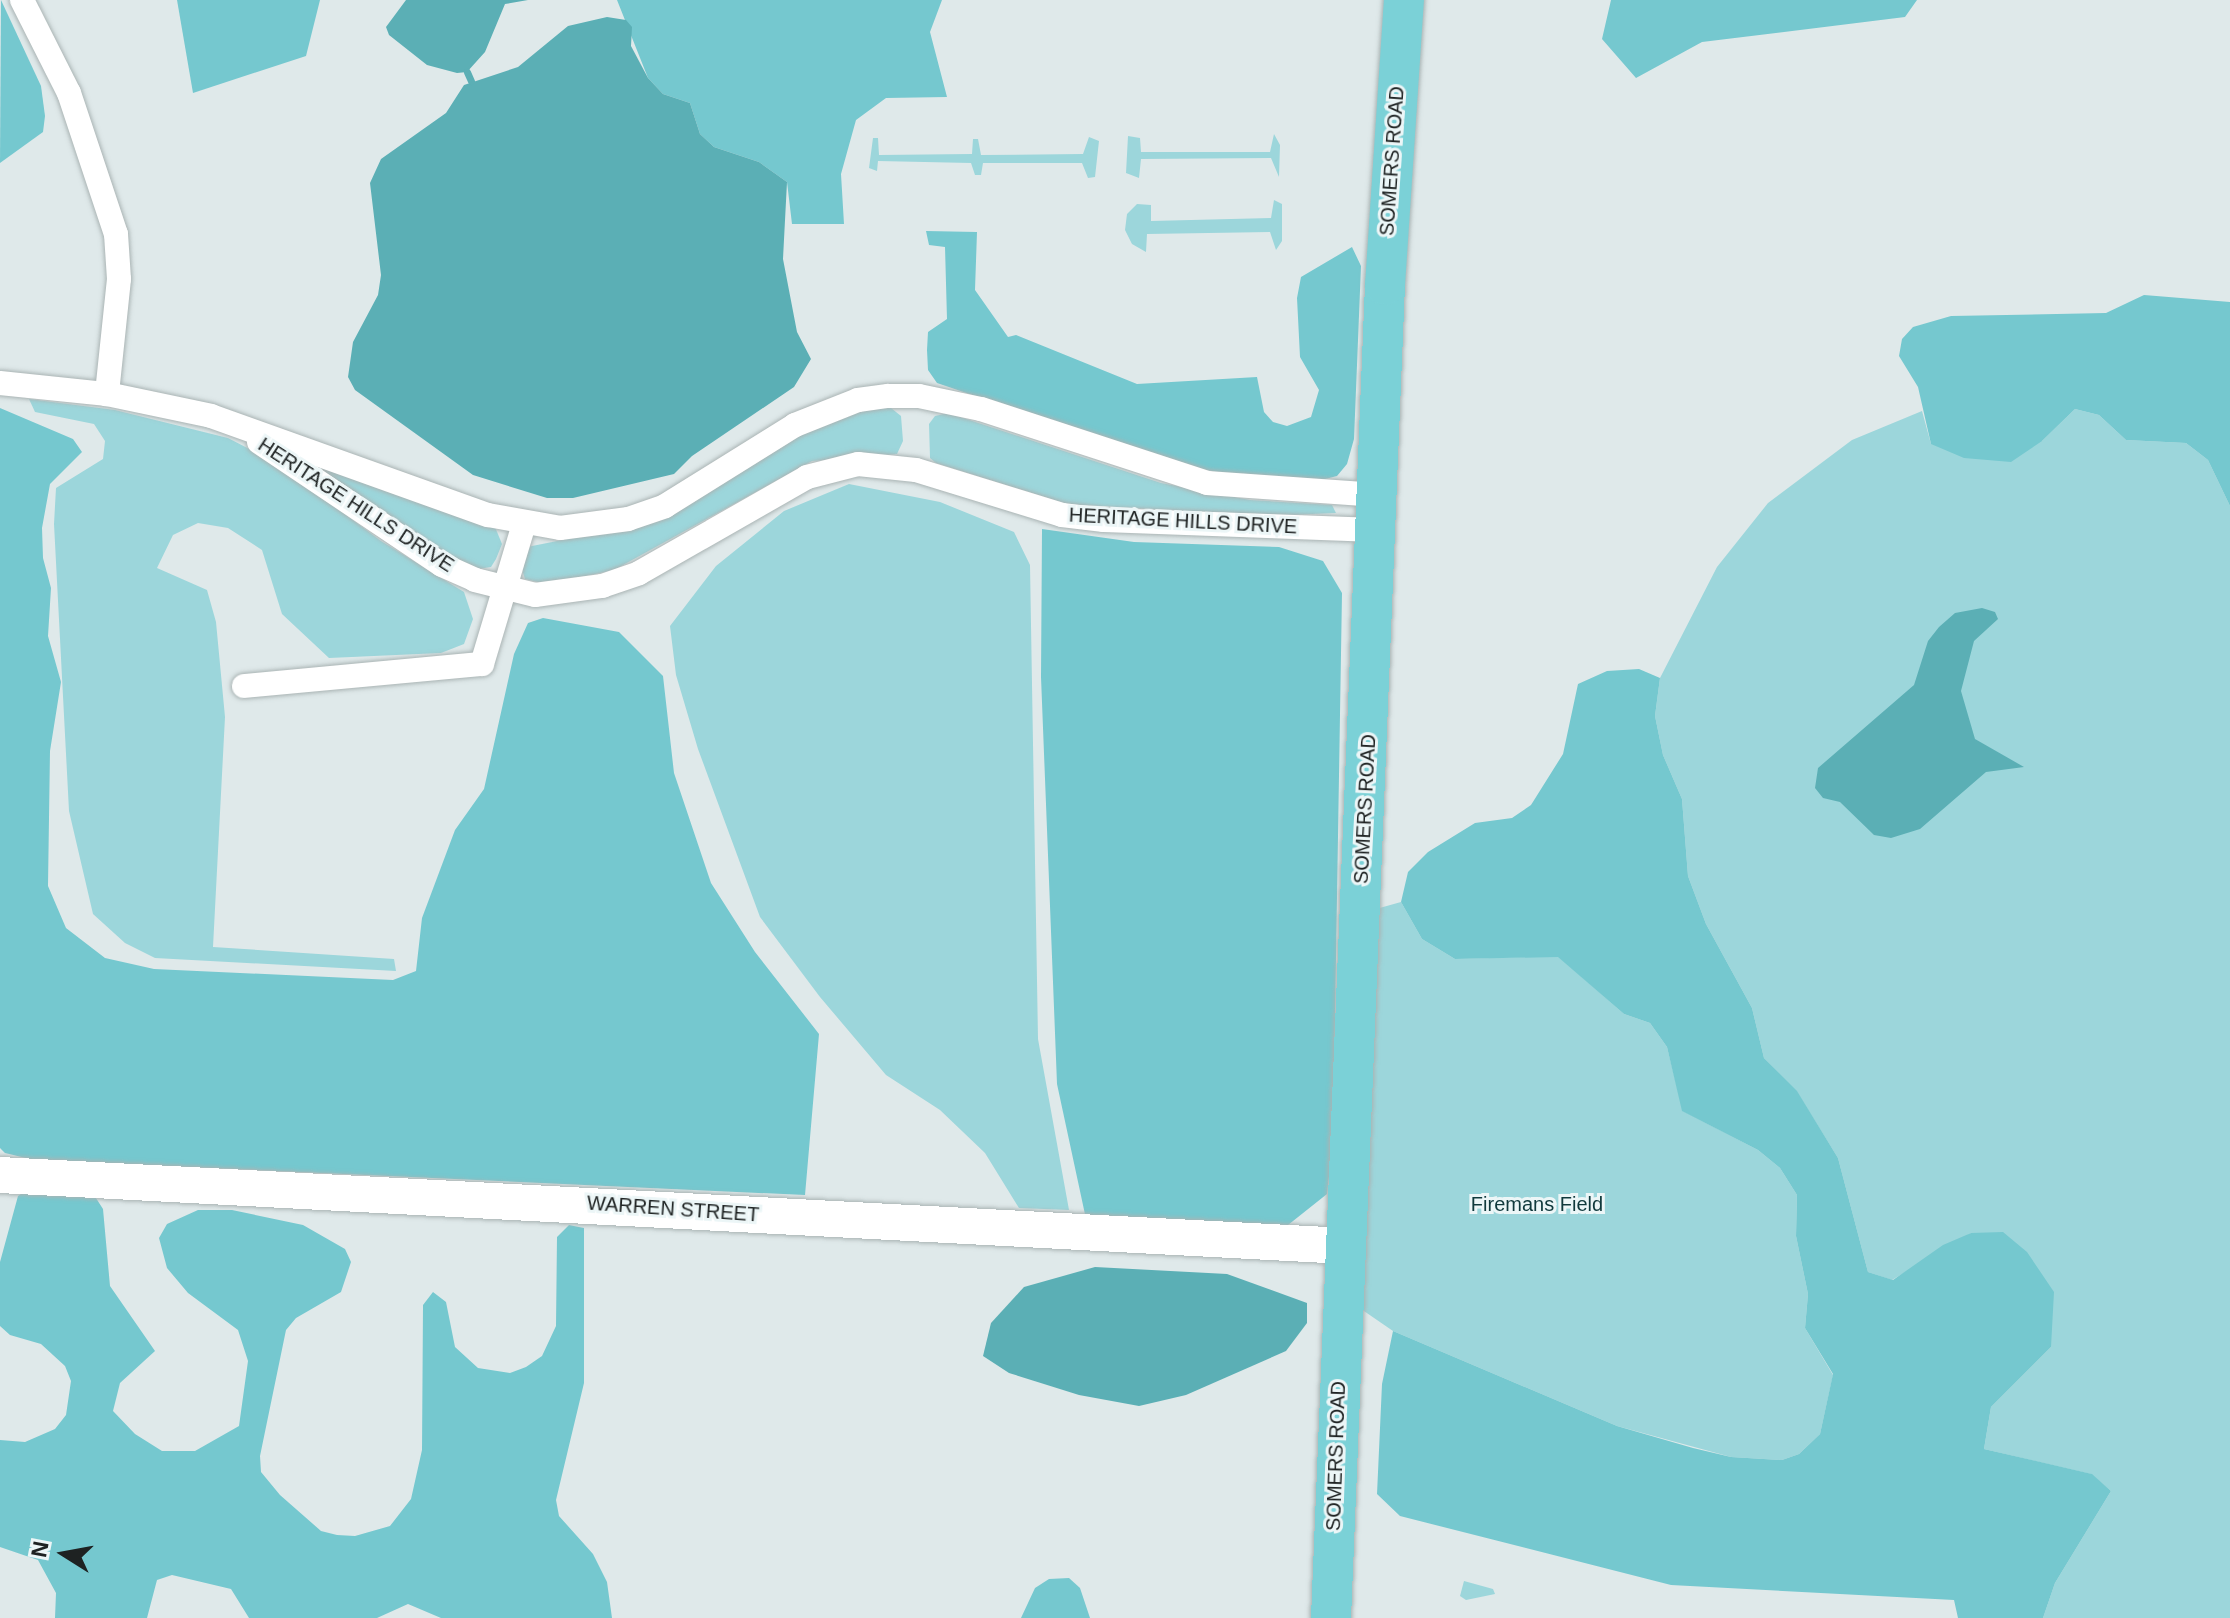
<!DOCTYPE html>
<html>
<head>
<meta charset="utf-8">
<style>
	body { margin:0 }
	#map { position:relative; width:2230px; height:1618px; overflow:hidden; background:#dfe9ea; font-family:Arial,sans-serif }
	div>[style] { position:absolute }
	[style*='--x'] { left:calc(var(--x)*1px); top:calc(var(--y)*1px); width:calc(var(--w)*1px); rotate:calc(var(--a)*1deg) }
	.green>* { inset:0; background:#9cd6db }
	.forest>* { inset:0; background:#75c8cf }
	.water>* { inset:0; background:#5bafb5 }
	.stream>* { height:7px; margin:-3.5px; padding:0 3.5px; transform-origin:3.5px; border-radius:3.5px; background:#5bafb5 }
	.roads { filter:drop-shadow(0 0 2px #aab4b4) drop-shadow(0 0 2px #aab4b4) }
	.street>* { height:24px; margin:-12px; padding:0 12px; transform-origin:12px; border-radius:12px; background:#fff }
	.secondary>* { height:36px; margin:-18px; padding:0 18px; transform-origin:18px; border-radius:18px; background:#fff }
	.primary>* { height:40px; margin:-20px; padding:0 20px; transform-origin:20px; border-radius:20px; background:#7bd1d7 }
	span { translate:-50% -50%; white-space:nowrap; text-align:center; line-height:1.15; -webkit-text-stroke:6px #ecf6f7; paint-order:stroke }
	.street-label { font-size:20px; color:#1e2222 }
	.park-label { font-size:20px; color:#10393c }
	.north { position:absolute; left:24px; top:1514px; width:80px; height:80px; -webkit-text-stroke:6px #ecf6f7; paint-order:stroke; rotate:281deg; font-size:22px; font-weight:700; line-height:32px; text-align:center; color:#1e2222 }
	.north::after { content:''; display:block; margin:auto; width:28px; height:36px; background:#1e2222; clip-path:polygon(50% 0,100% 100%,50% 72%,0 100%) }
</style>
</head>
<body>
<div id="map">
	<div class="green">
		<i style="clip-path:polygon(1274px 134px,1280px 145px,1279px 177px,1271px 158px,1141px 159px,1139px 178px,1126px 173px,1128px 136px,1140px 138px,1141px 152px,1270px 152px)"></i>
		<i style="clip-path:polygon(1089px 137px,1099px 141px,1095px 177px,1088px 178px,1082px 163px,983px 163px,981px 175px,975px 175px,971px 163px,878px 161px,877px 171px,869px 168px,873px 138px,878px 138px,879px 155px,972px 154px,973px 139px,978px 139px,981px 155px,1083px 154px)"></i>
		<i style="clip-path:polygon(1274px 200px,1282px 204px,1282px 241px,1276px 250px,1270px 232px,1147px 234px,1146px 252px,1132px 244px,1125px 230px,1127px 214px,1137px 204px,1151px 205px,1151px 221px,1271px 218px)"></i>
		<i style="clip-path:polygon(29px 399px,115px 410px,228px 438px,276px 463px,381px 541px,464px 592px,473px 619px,464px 644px,441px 653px,329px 658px,282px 614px,262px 550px,228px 528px,198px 523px,173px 535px,157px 568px,207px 590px,216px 622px,225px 717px,213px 947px,394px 959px,396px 971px,155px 958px,125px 943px,93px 914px,69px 811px,54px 524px,56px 488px,103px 459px,105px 441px,94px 424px,35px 412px)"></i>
		<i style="clip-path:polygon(891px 408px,901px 416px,903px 441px,897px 454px,812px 461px,614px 570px,547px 584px,525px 579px,521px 566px,527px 547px,643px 524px,817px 425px,859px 409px)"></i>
		<i style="clip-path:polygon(2075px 409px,2099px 415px,2126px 440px,2186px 443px,2208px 460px,2230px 506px,2230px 1618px,2043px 1618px,2055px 1583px,2111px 1491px,2091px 1474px,1984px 1449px,1991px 1407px,2051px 1347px,1971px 1233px,1892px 1280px,1868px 1272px,1838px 1158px,1797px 1092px,1764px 1058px,1752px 1008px,1706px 924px,1688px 876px,1682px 799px,1663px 755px,1655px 716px,1660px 678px,1717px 567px,1768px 503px,1852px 440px,1922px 411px,1931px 444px,2042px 441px)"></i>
		<i style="clip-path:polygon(948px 413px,1161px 483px,1250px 500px,1332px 505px,1336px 513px,1264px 516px,1067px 504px,936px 463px,930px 458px,929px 424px,935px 416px)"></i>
		<i style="clip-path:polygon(331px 467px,495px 527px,502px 544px,496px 559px,491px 567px,478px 569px,451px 560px,331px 480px,325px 472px)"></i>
		<i style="clip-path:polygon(849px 484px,940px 502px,1014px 532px,1030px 565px,1038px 1039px,1069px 1210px,1019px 1208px,985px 1153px,940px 1110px,886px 1075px,820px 997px,760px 917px,698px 749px,676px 675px,670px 626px,716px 566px,784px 511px)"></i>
		<i style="clip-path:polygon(1401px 902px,1422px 939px,1455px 959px,1558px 956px,1624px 1014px,1650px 1023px,1667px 1047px,1683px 1111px,1758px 1150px,1780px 1168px,1797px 1195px,1796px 1236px,1808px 1294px,1805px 1328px,1833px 1375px,1820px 1434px,1799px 1454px,1782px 1460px,1731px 1457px,1617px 1426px,1393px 1331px,1361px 1309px,1376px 909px)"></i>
		<i style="clip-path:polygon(1464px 1581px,1493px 1589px,1495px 1594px,1466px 1600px,1460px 1596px)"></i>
	</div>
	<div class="forest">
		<i style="clip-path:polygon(1px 0,41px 86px,45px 116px,43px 132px,0 163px)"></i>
		<i style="clip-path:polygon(177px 0,320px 0,306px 56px,193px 93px)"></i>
		<i style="clip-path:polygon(617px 0,942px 0,930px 32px,947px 97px,886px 98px,856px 120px,841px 174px,844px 224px,792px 224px,787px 182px,759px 162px,714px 147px,700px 134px,690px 103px,663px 94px,648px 78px)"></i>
		<i style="clip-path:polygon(1611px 0,1917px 0,1905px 17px,1702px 42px,1636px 78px,1602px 39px)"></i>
		<i style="clip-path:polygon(926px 231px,977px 232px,975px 290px,1008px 337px,1016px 335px,1137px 384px,1257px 377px,1264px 412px,1273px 422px,1287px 426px,1311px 417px,1319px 390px,1300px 357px,1297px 298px,1301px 277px,1352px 247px,1361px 266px,1354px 439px,1347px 464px,1337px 476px,1317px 481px,1241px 477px,1173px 463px,937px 383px,928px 370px,927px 350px,928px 332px,947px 319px,945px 247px,929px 245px)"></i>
		<i style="clip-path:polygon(2144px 295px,2230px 302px,2230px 506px,2208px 460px,2186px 443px,2126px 440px,2099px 415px,2075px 409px,2042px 441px,2011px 462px,1964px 458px,1931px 444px,1918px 387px,1899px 356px,1902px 339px,1913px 327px,1951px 316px,2106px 313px)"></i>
		<i style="clip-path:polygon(0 408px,73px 439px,82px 452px,50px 484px,42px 528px,43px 558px,51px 588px,48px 636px,61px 682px,50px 751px,48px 886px,66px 928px,105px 958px,154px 969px,393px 980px,416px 971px,422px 918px,455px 830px,484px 789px,514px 654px,528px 623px,543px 618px,619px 632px,663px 676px,674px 773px,711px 883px,755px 952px,819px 1034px,805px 1195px,34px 1160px,5px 1153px,0 1148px)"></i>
		<i style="clip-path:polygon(1042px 529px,1134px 542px,1279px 547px,1323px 561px,1342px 593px,1333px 1141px,1327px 1194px,1288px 1225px,1086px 1219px,1057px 1084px,1041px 677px)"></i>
		<i style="clip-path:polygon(1639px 669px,1660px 678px,1655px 716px,1663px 755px,1682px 799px,1688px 876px,1706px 924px,1752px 1008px,1764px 1058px,1797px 1091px,1838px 1158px,1868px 1272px,1893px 1280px,1943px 1245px,1971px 1233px,2003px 1232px,2027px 1252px,2054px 1292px,2051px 1347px,1991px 1407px,1984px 1449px,2092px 1474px,2111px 1491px,2055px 1583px,2043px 1618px,1958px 1618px,1954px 1600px,1671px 1585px,1400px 1516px,1377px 1494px,1382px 1384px,1393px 1331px,1617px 1426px,1693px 1448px,1731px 1457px,1782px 1460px,1799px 1454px,1820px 1434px,1833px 1374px,1805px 1328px,1808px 1294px,1796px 1236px,1797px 1195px,1780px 1168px,1758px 1150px,1682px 1111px,1667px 1047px,1650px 1023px,1624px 1014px,1558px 957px,1455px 959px,1422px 939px,1401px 902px,1408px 872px,1428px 852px,1475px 823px,1512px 818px,1531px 805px,1563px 754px,1578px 684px,1607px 671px)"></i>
		<i style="clip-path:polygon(31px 1187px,94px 1195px,103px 1209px,110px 1286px,155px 1351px,120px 1383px,113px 1411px,135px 1434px,162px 1451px,195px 1451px,239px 1426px,248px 1361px,238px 1330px,188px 1293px,167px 1268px,159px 1238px,167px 1224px,198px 1210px,232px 1210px,303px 1225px,345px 1249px,351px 1262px,341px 1292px,296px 1318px,286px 1330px,260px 1456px,261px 1472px,280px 1495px,321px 1531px,337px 1535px,355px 1536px,390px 1526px,411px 1499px,422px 1450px,423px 1305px,433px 1292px,446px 1302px,455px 1347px,478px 1368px,510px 1373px,526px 1367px,542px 1356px,556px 1326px,557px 1237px,569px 1225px,584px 1228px,584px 1383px,556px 1500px,559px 1516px,593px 1554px,607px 1582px,612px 1618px,441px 1618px,408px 1604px,377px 1618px,249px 1618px,231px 1589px,172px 1575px,157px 1580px,147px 1618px,55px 1618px,56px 1593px,38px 1560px,0 1547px,0 1440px,25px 1442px,55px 1429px,66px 1415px,71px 1381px,65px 1366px,41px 1344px,10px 1335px,0 1326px,0 1262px,18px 1196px)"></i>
		<i style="clip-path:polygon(1069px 1578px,1080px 1588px,1090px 1618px,1021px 1618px,1035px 1588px,1049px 1579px)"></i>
	</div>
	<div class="water">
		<i style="clip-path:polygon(406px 0,528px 0,505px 4px,485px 52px,467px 72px,457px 73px,427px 65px,389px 35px,386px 27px)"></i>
		<i style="clip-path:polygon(607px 17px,626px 20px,632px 27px,631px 46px,648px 78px,663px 94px,690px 103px,700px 134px,714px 147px,759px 162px,787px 182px,783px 259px,797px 332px,811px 359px,794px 387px,692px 456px,674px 474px,573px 498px,547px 498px,473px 475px,355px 390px,348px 377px,353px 342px,378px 295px,381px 275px,370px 183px,381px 159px,446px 113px,464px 85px,518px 67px,568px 26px)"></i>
		<i style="clip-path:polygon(1982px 608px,1995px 612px,1998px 619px,1974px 641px,1961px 691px,1975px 739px,2024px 767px,1986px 772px,1920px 829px,1891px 838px,1874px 835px,1840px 802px,1823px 798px,1815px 788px,1818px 768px,1914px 685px,1928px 641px,1939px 627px,1955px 613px)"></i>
		<i style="clip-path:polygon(1095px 1267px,1227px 1274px,1307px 1303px,1307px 1323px,1286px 1351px,1186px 1395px,1139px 1406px,1079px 1395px,1009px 1373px,983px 1356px,991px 1323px,1024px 1287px)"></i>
	</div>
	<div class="stream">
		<i style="--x:467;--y:72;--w:10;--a:66"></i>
	</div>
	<div class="roads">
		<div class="street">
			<i style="--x:22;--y:0;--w:104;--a:63.2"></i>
			<i style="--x:69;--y:93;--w:149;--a:71.6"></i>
			<i style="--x:116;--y:234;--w:45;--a:86.2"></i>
			<i style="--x:119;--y:279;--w:116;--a:96"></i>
			<i style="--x:0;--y:383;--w:108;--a:5.9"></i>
			<i style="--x:107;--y:394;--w:106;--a:11.9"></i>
			<i style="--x:211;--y:416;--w:294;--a:19.7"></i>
			<i style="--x:488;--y:515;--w:73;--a:10.2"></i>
			<i style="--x:560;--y:528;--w:69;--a:-7.5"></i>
			<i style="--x:628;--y:519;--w:39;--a:-19"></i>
			<i style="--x:665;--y:506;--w:153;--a:-31.9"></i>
			<i style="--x:795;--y:425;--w:68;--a:-21.6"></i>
			<i style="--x:858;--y:400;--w:30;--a:-8"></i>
			<i style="--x:888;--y:396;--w:31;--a:0"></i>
			<i style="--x:919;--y:396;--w:63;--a:11.8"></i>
			<i style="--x:981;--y:409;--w:238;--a:18.1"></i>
			<i style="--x:1207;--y:483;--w:171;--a:4"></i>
			<i style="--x:259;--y:442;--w:220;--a:33.9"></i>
			<i style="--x:442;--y:565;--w:36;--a:24"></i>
			<i style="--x:475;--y:580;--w:62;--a:14"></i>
			<i style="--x:535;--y:595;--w:68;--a:-7.7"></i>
			<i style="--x:602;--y:586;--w:39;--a:-19"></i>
			<i style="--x:639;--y:573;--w:193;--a:-29.7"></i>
			<i style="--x:807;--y:477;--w:53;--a:-14.3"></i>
			<i style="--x:858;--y:464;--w:58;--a:5.9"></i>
			<i style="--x:916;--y:470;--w:153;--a:17.1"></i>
			<i style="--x:1062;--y:515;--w:42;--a:6.8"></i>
			<i style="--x:1104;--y:520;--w:272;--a:2.1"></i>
			<i style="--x:244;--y:686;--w:239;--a:-5.3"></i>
			<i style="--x:482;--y:664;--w:146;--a:-73.3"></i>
		</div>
		<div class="secondary">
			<i style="--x:0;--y:1175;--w:1347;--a:3.02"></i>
		</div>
		<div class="primary">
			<i style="--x:1331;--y:1618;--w:1334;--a:-87.68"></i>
			<i style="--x:1385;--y:285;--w:286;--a:-86.2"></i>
		</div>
	</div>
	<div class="street-label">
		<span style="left:1392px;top:161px;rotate:-86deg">SOMERS ROAD</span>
		<span style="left:356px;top:505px;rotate:33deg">HERITAGE HILLS DRIVE</span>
		<span style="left:1183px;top:521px;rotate:3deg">HERITAGE HILLS DRIVE</span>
		<span style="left:1365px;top:809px;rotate:-87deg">SOMERS ROAD</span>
		<span style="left:673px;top:1209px;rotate:4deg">WARREN STREET</span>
		<span style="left:1336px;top:1456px;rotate:-88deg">SOMERS ROAD</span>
	</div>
	<div class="park-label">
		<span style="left:1537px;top:1204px">Firemans Field</span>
	</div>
	<div class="north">N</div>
</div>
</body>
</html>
